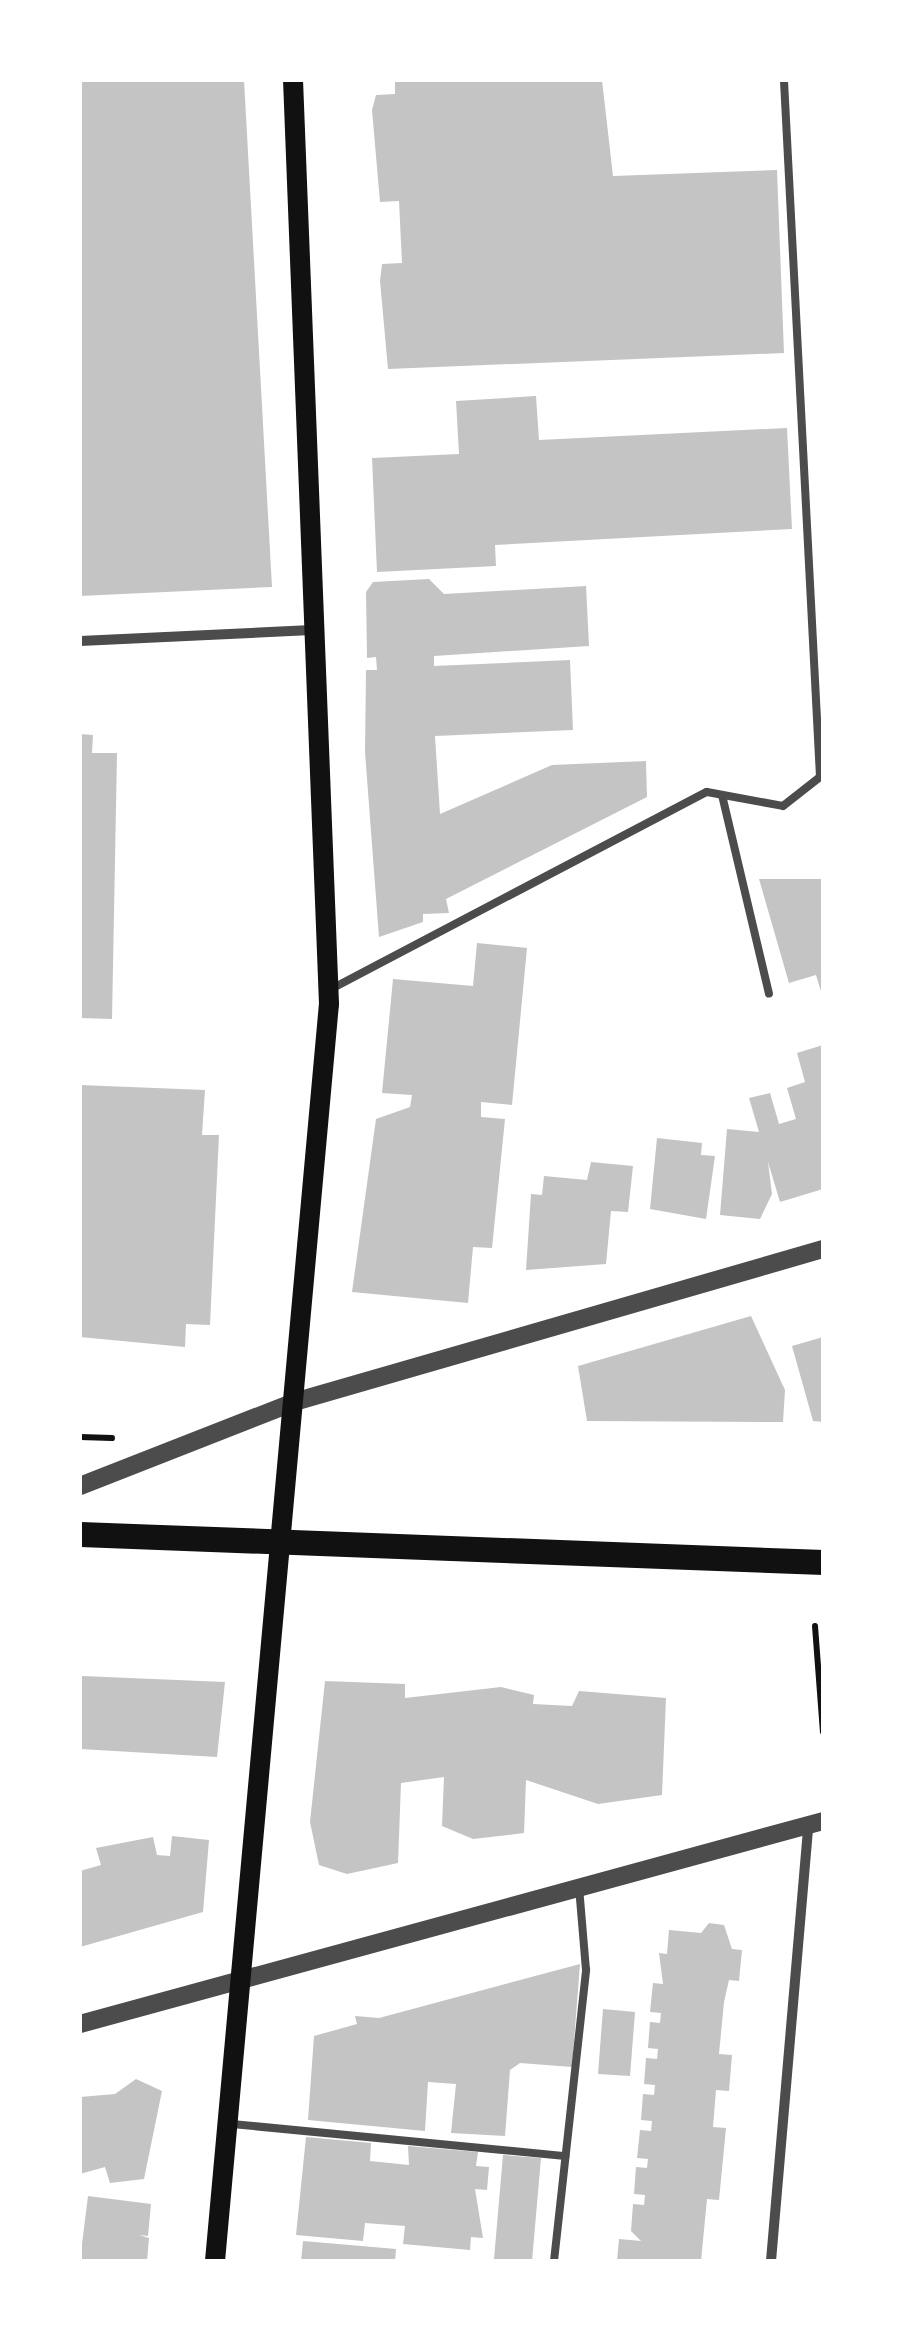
<!DOCTYPE html>
<html>
<head>
<meta charset="utf-8">
<style>
	body { margin:0 }
	#map { position:relative; width:903px; height:2341px; overflow:hidden; background:#fff; font-family:"Fira Sans",sans-serif }
	div>[style] { position:absolute }
	[style*='--x'] { left:calc(var(--x)*1px); top:calc(var(--y)*1px); width:calc(var(--w)*1px); rotate:calc(var(--a)*1deg) }
	.building>* { inset:0; background:#c4c4c4 }
	.path>* { height:6px; margin:-3px; padding:0 3px; transform-origin:3px; border-radius:3px; background:#111 }
	.service>* { height:8px; margin:-4px; padding:0 4px; transform-origin:4px; border-radius:4px; background:#4c4c4c }
	.minor>* { height:10px; margin:-5px; padding:0 5px; transform-origin:5px; border-radius:5px; background:#4c4c4c }
	.tertiary>* { height:18px; margin:-9px; padding:0 9px; transform-origin:9px; border-radius:9px; background:#4c4c4c }
	.secondary>* { height:20px; margin:-10px; padding:0 10px; transform-origin:10px; border-radius:10px; background:#111 }
	.primary>* { height:25px; margin:-12.5px; padding:0 12.5px; transform-origin:12.5px; border-radius:12.5px; background:#111 }
	span { translate:-50% -50%; white-space:nowrap; text-align:center; line-height:1.15; -webkit-text-stroke:10px #fff; paint-order:stroke }
	.frame { position:absolute; inset:0; border:82px solid #fff; pointer-events:none }
</style>
</head>
<body>
<div id="map">
	<div class="building">
		<i style="clip-path:polygon(80px 80px,244px 80px,272px 587px,80px 596px)"></i>
		<i style="clip-path:polygon(395px 80px,602px 80px,613px 176px,777px 170px,784px 353px,388px 369px,380px 281px,382px 264px,402px 263px,399px 201px,380px 202px,372px 110px,376px 95px,395px 94px)"></i>
		<i style="clip-path:polygon(536px 396px,539px 440px,787px 428px,792px 529px,495px 545px,496px 566px,377px 572px,372px 458px,459px 454px,456px 401px)"></i>
		<i style="clip-path:polygon(429px 579px,444px 594px,586px 586px,589px 646px,434px 656px,434px 666px,570px 660px,573px 730px,435px 736px,440px 814px,552px 765px,646px 761px,647px 797px,446px 899px,449px 913px,423px 914px,423px 922px,379px 937px,365px 752px,366px 670px,377px 670px,376px 657px,367px 658px,366px 592px,373px 582px)"></i>
		<i style="clip-path:polygon(80px 734px,93px 735px,92px 753px,117px 753px,112px 1019px,80px 1018px)"></i>
		<i style="clip-path:polygon(759px 879px,823px 879px,823px 998px,816px 975px,789px 983px)"></i>
		<i style="clip-path:polygon(477px 943px,527px 948px,512px 1105px,481px 1102px,481px 1117px,505px 1119px,492px 1248px,473px 1247px,468px 1303px,352px 1292px,376px 1119px,410px 1107px,412px 1095px,382px 1093px,393px 979px,473px 986px)"></i>
		<i style="clip-path:polygon(823px 1045px,823px 1189px,780px 1202px,768px 1162px,772px 1194px,760px 1219px,720px 1215px,727px 1129px,759px 1132px,749px 1098px,770px 1093px,779px 1124px,796px 1119px,787px 1088px,805px 1082px,797px 1053px)"></i>
		<i style="clip-path:polygon(80px 1085px,205px 1090px,202px 1135px,219px 1135px,210px 1325px,186px 1324px,185px 1347px,80px 1337px)"></i>
		<i style="clip-path:polygon(657px 1138px,702px 1143px,701px 1155px,715px 1156px,706px 1219px,650px 1209px)"></i>
		<i style="clip-path:polygon(591px 1162px,633px 1166px,628px 1212px,611px 1211px,606px 1264px,526px 1270px,531px 1194px,542px 1195px,544px 1176px,587px 1180px)"></i>
		<i style="clip-path:polygon(751px 1316px,785px 1390px,783px 1422px,587px 1421px,578px 1366px)"></i>
		<i style="clip-path:polygon(823px 1337px,823px 1422px,813px 1421px,792px 1346px)"></i>
		<i style="clip-path:polygon(82px 1676px,225px 1682px,217px 1757px,80px 1749px)"></i>
		<i style="clip-path:polygon(325px 1681px,405px 1684px,405px 1698px,501px 1687px,534px 1695px,533px 1704px,572px 1706px,579px 1691px,666px 1698px,662px 1795px,598px 1804px,526px 1780px,524px 1833px,473px 1839px,442px 1826px,444px 1777px,401px 1783px,398px 1863px,347px 1874px,319px 1865px,310px 1822px)"></i>
		<i style="clip-path:polygon(172px 1836px,209px 1840px,203px 1912px,80px 1947px,80px 1871px,101px 1865px,96px 1848px,153px 1837px,157px 1855px,170px 1856px)"></i>
		<i style="clip-path:polygon(709px 1923px,724px 1925px,732px 1949px,742px 1950px,739px 1981px,729px 1980px,724px 2002px,719px 2054px,732px 2055px,729px 2091px,716px 2090px,713px 2127px,726px 2128px,719px 2200px,707px 2199px,701px 2261px,617px 2261px,619px 2239px,641px 2241px,631px 2231px,633px 2204px,644px 2205px,645px 2195px,634px 2194px,636px 2167px,647px 2168px,648px 2159px,637px 2158px,640px 2130px,651px 2131px,652px 2121px,641px 2120px,643px 2094px,654px 2095px,655px 2085px,644px 2084px,646px 2058px,657px 2059px,658px 2049px,648px 2048px,650px 2022px,660px 2023px,661px 2013px,650px 2012px,653px 1983px,663px 1984px,659px 1953px,667px 1954px,669px 1930px,701px 1933px)"></i>
		<i style="clip-path:polygon(580px 1964px,572px 2067px,520px 2063px,510px 2070px,505px 2136px,451px 2133px,456px 2084px,428px 2082px,425px 2131px,308px 2120px,314px 2036px,357px 2024px,355px 2016px,379px 2018px)"></i>
		<i style="clip-path:polygon(603px 2009px,635px 2012px,630px 2076px,598px 2074px)"></i>
		<i style="clip-path:polygon(136px 2079px,162px 2091px,144px 2179px,110px 2183px,105px 2167px,80px 2174px,80px 2097px,115px 2094px)"></i>
		<i style="clip-path:polygon(306px 2137px,371px 2143px,370px 2161px,409px 2165px,408px 2146px,478px 2152px,476px 2166px,489px 2167px,487px 2190px,475px 2189px,483px 2238px,471px 2237px,470px 2250px,403px 2244px,405px 2226px,365px 2223px,363px 2241px,296px 2235px)"></i>
		<i style="clip-path:polygon(503px 2155px,541px 2158px,532px 2261px,494px 2259px)"></i>
		<i style="clip-path:polygon(88px 2196px,151px 2204px,148px 2236px,139px 2235px,149px 2238px,147px 2261px,80px 2260px)"></i>
		<i style="clip-path:polygon(303px 2241px,396px 2249px,395px 2261px,301px 2261px)"></i>
	</div>
	<div class="path">
		<i style="--x:80;--y:1437;--w:32;--a:2"></i>
		<i style="--x:815;--y:1626;--w:106;--a:85.7"></i>
	</div>
	<div class="service">
		<i style="--x:722;--y:795;--w:204;--a:76.7"></i>
		<i style="--x:333;--y:988;--w:422;--a:-27.7"></i>
		<i style="--x:707;--y:792;--w:77;--a:10.4"></i>
		<i style="--x:783;--y:806;--w:47;--a:-38.1"></i>
		<i style="--x:820;--y:777;--w:698;--a:-92.96"></i>
		<i style="--x:232;--y:2124;--w:335;--a:5.5"></i>
		<i style="--x:554;--y:2261;--w:293;--a:-83.7"></i>
		<i style="--x:586;--y:1970;--w:83;--a:-94.8"></i>
	</div>
	<div class="minor">
		<i style="--x:80;--y:641;--w:237;--a:-2.7"></i>
		<i style="--x:771;--y:2261;--w:438;--a:-85.1"></i>
	</div>
	<div class="tertiary">
		<i style="--x:80;--y:1486;--w:230;--a:-21.4"></i>
		<i style="--x:294;--y:1402;--w:551;--a:-16.13"></i>
		<i style="--x:80;--y:2024;--w:770;--a:-15.28"></i>
	</div>
	<div class="secondary">
		<i style="--x:215;--y:2261;--w:1262;--a:-84.82"></i>
		<i style="--x:329;--y:1004;--w:925;--a:-92.23"></i>
	</div>
	<div class="primary">
		<i style="--x:80;--y:1534;--w:744;--a:2.16"></i>
	</div>
	<div class="frame"></div>
</div>
</body>
</html>
